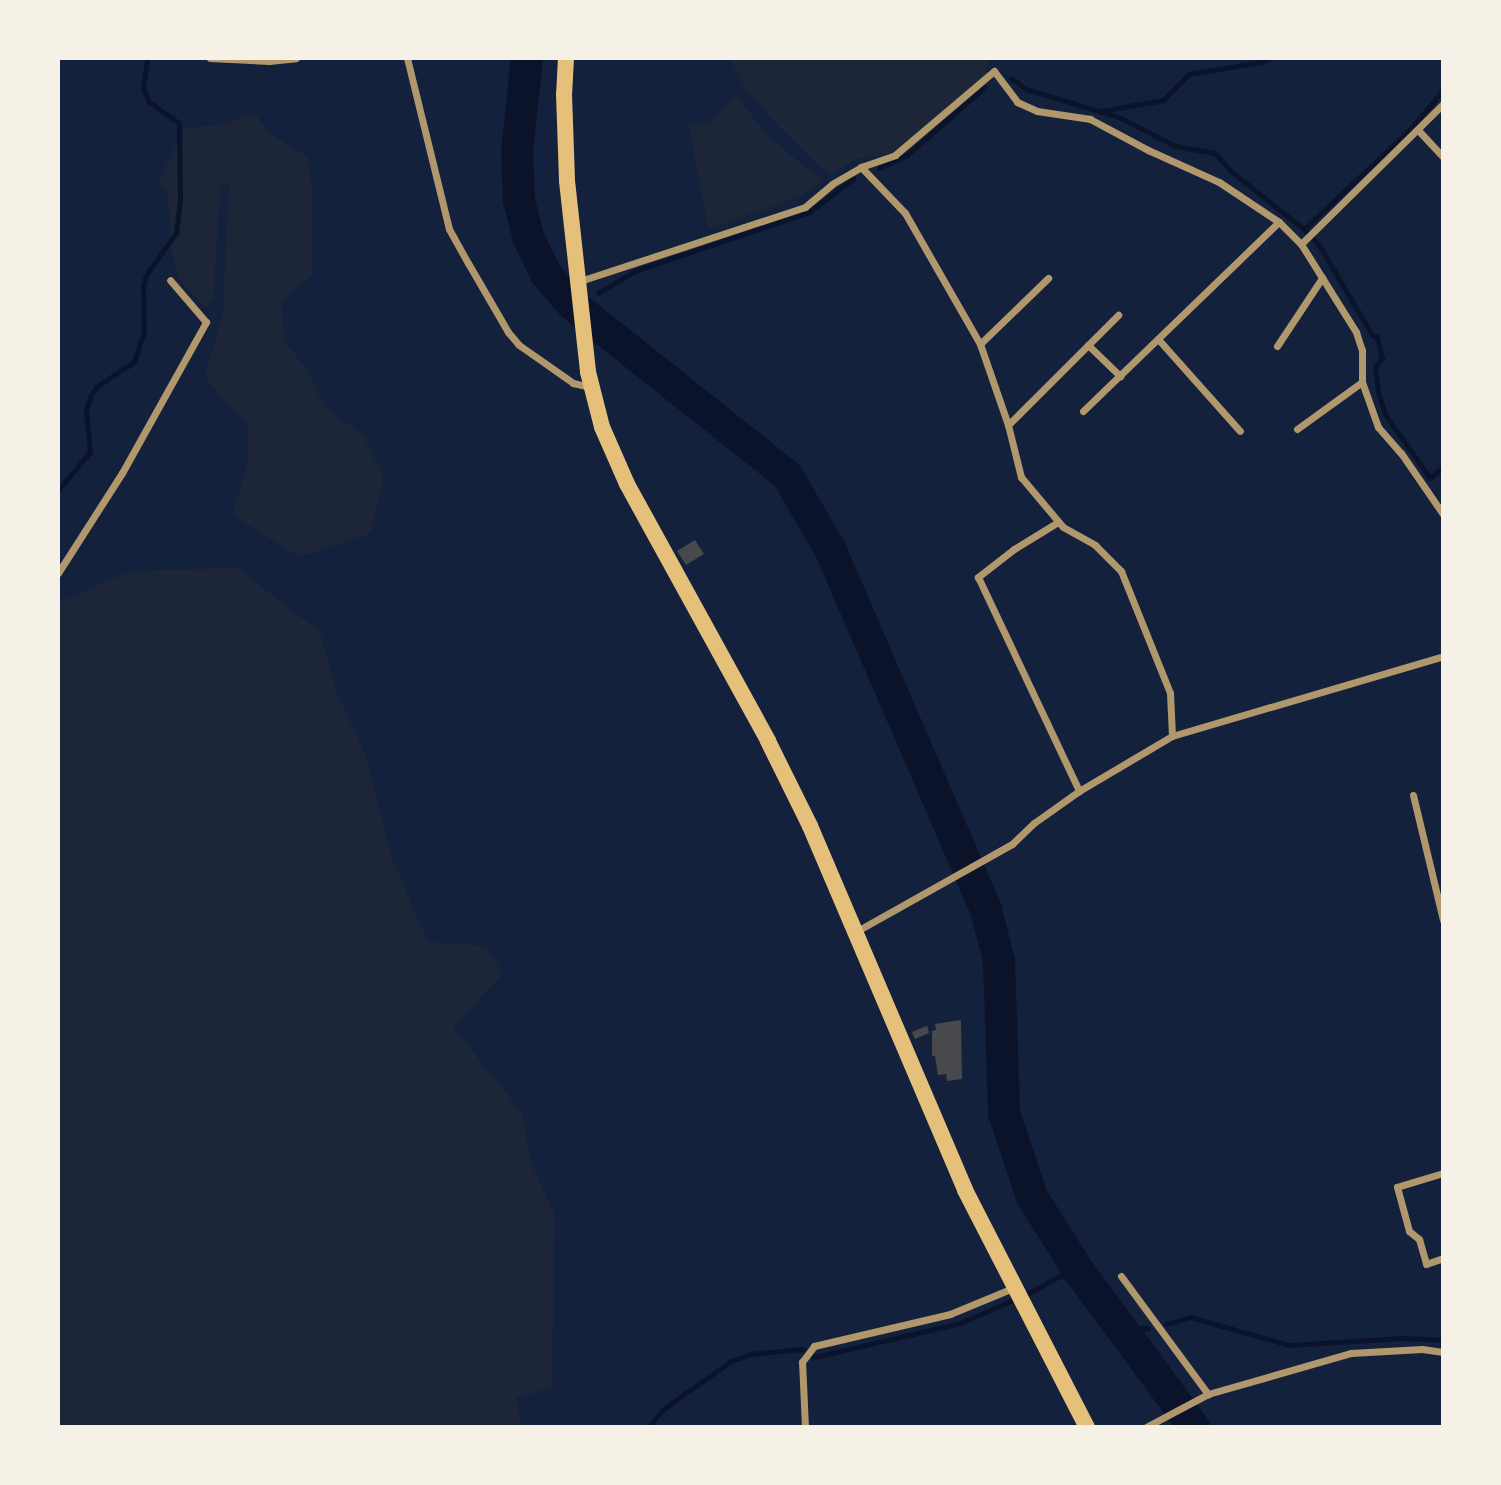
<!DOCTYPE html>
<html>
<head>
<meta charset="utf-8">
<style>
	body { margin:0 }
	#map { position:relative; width:1501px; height:1485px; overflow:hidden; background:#14213d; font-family:"Exo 2",sans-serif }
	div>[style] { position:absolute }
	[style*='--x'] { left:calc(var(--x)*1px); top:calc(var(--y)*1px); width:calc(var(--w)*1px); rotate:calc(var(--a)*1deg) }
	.green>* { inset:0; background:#1d2539 }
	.stream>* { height:5px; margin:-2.5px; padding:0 2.5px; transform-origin:2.5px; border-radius:2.5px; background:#0b132b }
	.river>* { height:32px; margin:-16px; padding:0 16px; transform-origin:16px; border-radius:16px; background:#0b132b }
	.building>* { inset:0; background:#48494c }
	.minor>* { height:7px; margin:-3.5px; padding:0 3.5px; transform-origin:3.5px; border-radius:3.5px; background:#b1986c }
	.primary>* { height:16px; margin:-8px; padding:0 8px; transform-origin:8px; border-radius:8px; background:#e5c07b }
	span { translate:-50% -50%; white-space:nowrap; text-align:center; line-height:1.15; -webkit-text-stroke:6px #f6f1e7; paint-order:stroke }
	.frame { position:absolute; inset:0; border:60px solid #f6f1e7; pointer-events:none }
</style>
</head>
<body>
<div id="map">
	<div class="green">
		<i style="clip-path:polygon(730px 58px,988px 58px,986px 75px,891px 154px,854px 159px,830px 176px,775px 123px,745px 88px)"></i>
		<i style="clip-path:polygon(736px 95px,767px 135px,822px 181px,801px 196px,708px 229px,689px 123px,708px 124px)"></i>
		<i style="clip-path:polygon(255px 113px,268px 132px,308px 157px,313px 199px,312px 276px,282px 301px,284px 342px,305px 366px,324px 407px,362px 434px,384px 477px,371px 533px,300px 557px,232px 515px,247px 466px,249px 428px,205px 377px,223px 311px,229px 185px,221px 184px,213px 298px,206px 308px,179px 279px,172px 254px,168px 194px,159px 179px,185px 129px,223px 124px)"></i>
		<i style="clip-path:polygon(237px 568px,320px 632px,335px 688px,365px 754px,392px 858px,428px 942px,486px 946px,503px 974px,453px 1027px,522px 1113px,532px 1166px,555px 1215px,552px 1387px,516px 1398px,522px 1427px,58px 1427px,58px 602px,132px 571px)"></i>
	</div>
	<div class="stream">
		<i style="--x:1011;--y:78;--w:19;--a:36"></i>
		<i style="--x:1026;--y:89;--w:97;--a:16.8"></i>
		<i style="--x:1119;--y:117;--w:63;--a:27.4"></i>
		<i style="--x:1175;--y:146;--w:41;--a:9.9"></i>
		<i style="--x:1215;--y:153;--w:27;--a:48"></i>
		<i style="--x:1233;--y:173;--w:90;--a:38.3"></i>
		<i style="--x:1304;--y:229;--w:22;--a:47"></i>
		<i style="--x:1319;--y:245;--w:104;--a:59.5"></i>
		<i style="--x:1372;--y:335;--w:5;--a:22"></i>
		<i style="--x:1377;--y:337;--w:22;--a:77"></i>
		<i style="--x:1382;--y:358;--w:11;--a:128"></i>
		<i style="--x:1375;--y:367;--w:25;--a:83"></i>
		<i style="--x:1378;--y:392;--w:25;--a:72"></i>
		<i style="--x:1386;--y:416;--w:76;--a:54.6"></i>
		<i style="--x:1430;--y:478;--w:17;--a:-40"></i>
		<i style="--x:1101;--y:111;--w:63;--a:-10.1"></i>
		<i style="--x:1163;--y:100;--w:37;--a:-45"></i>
		<i style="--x:1189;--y:74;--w:73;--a:-9.5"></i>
		<i style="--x:1261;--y:62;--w:10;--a:-24"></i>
		<i style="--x:879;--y:168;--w:31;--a:-25"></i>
		<i style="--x:907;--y:155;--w:103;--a:-41.1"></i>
		<i style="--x:1304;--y:229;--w:146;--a:-43.3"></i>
		<i style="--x:1410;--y:129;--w:51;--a:-49.8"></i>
		<i style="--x:598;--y:293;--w:43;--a:-30.7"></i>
		<i style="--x:635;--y:271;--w:184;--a:-18.7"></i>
		<i style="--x:809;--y:212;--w:56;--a:-37.1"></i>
		<i style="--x:58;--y:490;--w:50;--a:-49.9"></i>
		<i style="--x:90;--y:452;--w:42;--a:-95.4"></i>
		<i style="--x:86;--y:410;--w:14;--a:-73"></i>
		<i style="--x:90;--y:397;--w:13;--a:-58"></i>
		<i style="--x:97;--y:386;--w:44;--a:-33"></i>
		<i style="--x:134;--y:362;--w:33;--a:-72"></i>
		<i style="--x:144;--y:331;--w:44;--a:-91.3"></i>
		<i style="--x:143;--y:287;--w:12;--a:-76"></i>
		<i style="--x:146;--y:275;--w:52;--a:-54.5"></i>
		<i style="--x:176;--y:233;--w:35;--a:-83"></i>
		<i style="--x:180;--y:198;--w:75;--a:-90.8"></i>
		<i style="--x:179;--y:123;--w:37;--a:-145"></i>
		<i style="--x:149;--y:102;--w:15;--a:-113"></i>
		<i style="--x:143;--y:88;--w:30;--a:-82"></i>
		<i style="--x:1166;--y:1324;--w:25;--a:-16"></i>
		<i style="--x:1190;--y:1317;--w:103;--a:15.8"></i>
		<i style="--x:1289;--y:1345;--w:113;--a:-3.5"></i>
		<i style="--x:1402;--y:1338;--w:41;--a:2.8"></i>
		<i style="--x:1124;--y:1329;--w:24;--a:-2"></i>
		<i style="--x:649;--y:1427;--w:21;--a:-53"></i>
		<i style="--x:662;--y:1410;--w:85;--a:-35.4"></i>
		<i style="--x:731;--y:1361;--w:21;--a:-19"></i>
		<i style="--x:751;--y:1354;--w:50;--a:-5.7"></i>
		<i style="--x:801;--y:1349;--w:16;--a:30"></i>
		<i style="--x:815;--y:1357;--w:149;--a:-13.2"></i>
		<i style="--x:960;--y:1323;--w:73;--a:-23.4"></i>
		<i style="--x:1027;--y:1294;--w:56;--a:-28.9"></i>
	</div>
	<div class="river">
		<i style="--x:527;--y:58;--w:95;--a:96.1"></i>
		<i style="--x:517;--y:152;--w:48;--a:87.6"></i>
		<i style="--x:519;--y:200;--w:38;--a:76"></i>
		<i style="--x:528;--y:237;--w:41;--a:64.1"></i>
		<i style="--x:546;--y:274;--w:41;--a:48.9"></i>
		<i style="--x:573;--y:305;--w:273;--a:38.5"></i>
		<i style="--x:787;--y:475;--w:86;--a:59.8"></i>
		<i style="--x:830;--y:549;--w:393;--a:66.6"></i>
		<i style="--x:986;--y:910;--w:53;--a:75.7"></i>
		<i style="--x:999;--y:961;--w:152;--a:88.1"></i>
		<i style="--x:1004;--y:1113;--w:89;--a:71.6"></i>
		<i style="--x:1032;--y:1197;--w:83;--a:57.8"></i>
		<i style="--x:1076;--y:1267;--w:199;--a:53.6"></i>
	</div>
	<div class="building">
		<i style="clip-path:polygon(695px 540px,704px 554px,686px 565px,677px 551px)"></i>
		<i style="clip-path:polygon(961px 1020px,962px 1079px,947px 1081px,946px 1074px,938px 1075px,935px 1056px,932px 1056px,932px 1031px,936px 1030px,935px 1024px)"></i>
		<i style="clip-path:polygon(927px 1026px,929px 1033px,915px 1039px,912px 1032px)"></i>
	</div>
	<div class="minor">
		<i style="--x:210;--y:58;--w:59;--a:2.9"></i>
		<i style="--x:269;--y:61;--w:27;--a:-6"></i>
		<i style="--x:407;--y:58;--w:176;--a:76.2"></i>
		<i style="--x:449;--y:229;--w:39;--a:61"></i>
		<i style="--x:468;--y:263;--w:80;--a:59.9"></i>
		<i style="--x:508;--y:332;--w:17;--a:50"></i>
		<i style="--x:519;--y:345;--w:66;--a:35.1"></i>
		<i style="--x:573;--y:383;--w:17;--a:13"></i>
		<i style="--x:1418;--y:130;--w:37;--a:47"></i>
		<i style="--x:861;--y:167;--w:64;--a:46.3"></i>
		<i style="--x:905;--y:213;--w:151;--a:60.2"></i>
		<i style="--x:980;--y:344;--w:86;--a:70.9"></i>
		<i style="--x:1008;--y:425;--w:54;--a:76"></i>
		<i style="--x:1021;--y:477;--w:65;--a:50"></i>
		<i style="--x:1063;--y:527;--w:37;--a:29"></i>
		<i style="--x:1095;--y:545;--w:37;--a:45"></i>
		<i style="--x:1121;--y:571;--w:131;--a:68.1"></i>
		<i style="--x:1170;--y:693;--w:43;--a:87.3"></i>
		<i style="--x:1301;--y:244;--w:199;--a:-44.6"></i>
		<i style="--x:580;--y:281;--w:237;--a:-18.2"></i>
		<i style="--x:805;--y:207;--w:35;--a:-40"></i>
		<i style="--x:832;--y:184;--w:34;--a:-30"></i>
		<i style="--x:861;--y:167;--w:36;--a:-19"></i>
		<i style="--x:895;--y:155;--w:130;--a:-40.3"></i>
		<i style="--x:994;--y:71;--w:39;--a:53"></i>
		<i style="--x:1017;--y:102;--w:22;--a:24"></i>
		<i style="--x:1037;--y:111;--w:54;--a:8.6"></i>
		<i style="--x:1090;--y:119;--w:66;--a:28.1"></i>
		<i style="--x:1148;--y:150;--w:78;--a:24.3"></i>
		<i style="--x:1219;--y:182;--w:72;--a:33.7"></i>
		<i style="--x:1279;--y:222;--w:31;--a:45"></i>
		<i style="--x:1301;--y:244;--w:104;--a:58"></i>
		<i style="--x:1356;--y:332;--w:19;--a:72"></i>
		<i style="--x:1362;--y:350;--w:32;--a:90"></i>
		<i style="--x:1362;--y:382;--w:48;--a:70.4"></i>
		<i style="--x:1378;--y:427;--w:35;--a:49"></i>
		<i style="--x:1401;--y:453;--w:74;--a:55.5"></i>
		<i style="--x:1158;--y:339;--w:123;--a:48.3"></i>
		<i style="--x:980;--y:344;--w:95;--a:-44.1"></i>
		<i style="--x:1088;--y:345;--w:45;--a:44.1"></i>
		<i style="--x:1277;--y:346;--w:82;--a:-56.5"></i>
		<i style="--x:1083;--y:411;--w:272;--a:-44"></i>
		<i style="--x:1008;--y:425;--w:156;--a:-45"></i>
		<i style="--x:1297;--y:429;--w:80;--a:-35.9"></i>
		<i style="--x:1058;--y:522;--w:52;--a:148.5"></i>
		<i style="--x:1014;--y:549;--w:46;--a:142.1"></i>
		<i style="--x:978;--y:577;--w:237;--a:64.7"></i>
		<i style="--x:58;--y:573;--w:119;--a:-57.4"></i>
		<i style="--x:122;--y:473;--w:173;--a:-60.9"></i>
		<i style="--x:206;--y:322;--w:55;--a:-130.6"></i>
		<i style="--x:1413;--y:795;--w:129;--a:76.5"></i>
		<i style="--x:857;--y:931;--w:178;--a:-29.3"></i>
		<i style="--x:1012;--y:844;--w:30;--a:-44"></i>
		<i style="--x:1034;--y:823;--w:55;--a:-35.4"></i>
		<i style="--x:1079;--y:791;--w:108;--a:-30.6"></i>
		<i style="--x:1172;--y:736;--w:283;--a:-16.4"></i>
		<i style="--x:1443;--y:1173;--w:48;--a:163.1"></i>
		<i style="--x:1397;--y:1187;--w:46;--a:74.7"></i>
		<i style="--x:1409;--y:1231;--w:13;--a:39"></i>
		<i style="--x:1419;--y:1239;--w:26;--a:74"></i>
		<i style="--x:1426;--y:1264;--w:18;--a:-19"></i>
		<i style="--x:1121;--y:1276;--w:147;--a:53.6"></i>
		<i style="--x:805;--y:1427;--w:65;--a:-92.6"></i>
		<i style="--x:802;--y:1362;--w:20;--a:-53"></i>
		<i style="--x:814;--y:1346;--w:140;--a:-13.2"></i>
		<i style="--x:950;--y:1314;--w:68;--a:-22.4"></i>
		<i style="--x:1146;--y:1427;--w:70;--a:-28"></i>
		<i style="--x:1208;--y:1394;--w:149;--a:-16"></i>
		<i style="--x:1351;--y:1353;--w:71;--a:-3.2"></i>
		<i style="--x:1422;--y:1349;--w:21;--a:8"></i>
	</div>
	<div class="primary">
		<i style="--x:566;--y:58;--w:36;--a:93"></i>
		<i style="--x:564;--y:94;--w:87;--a:88"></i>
		<i style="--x:567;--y:181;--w:192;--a:83.7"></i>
		<i style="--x:588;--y:372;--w:57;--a:75.7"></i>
		<i style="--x:602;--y:427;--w:62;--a:66.3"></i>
		<i style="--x:627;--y:484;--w:293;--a:61.2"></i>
		<i style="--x:768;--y:741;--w:95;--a:63.7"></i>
		<i style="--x:810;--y:826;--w:396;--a:66.9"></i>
		<i style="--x:965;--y:1190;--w:267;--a:62.8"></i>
	</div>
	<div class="frame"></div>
</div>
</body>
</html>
